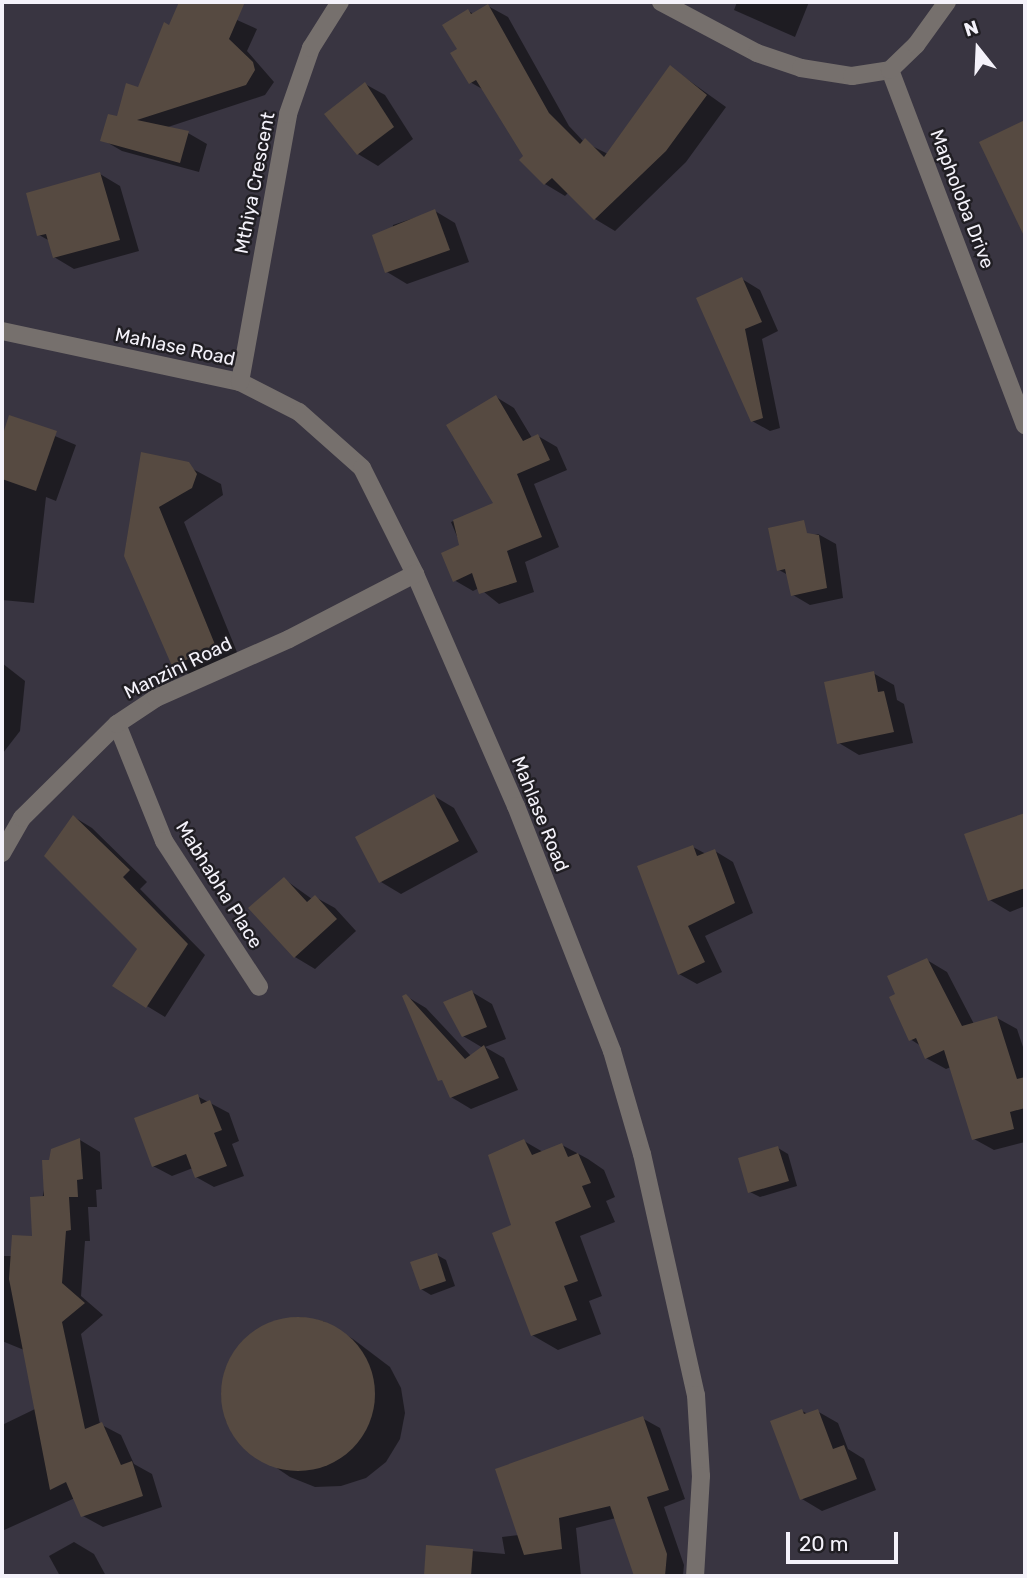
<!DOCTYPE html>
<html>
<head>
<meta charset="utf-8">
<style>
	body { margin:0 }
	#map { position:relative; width:1027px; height:1578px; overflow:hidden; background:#393541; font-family:Rubik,sans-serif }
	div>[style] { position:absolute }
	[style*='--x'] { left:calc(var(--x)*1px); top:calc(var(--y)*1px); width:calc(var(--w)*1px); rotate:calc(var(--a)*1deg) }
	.shadow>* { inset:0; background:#0007 }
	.building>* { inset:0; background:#564a41 }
	.round { border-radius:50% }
	.street>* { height:18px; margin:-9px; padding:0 9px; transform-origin:9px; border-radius:9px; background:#76706d }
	span { translate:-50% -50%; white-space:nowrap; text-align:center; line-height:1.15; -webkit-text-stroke:5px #201e23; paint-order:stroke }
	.street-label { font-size:19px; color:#f4f2fa }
	.frame { position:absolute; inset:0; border:4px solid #f4f2fa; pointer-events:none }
	.north { position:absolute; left:943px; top:14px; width:70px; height:70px; -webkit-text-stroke:5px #201e23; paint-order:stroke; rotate:342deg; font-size:19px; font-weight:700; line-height:28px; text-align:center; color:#f4f2fa }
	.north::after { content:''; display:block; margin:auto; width:24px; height:32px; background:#f4f2fa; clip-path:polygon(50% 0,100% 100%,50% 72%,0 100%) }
	.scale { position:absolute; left:786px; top:1532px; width:112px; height:32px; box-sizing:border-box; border:4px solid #f4f2fa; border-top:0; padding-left:9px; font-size:21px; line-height:24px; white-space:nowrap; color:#f4f2fa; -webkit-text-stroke:5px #201e23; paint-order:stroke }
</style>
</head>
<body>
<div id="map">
	<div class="shadow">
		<i style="clip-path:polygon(181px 2px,197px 2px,257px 29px,247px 51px,274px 82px,265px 95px,165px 128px,188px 133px,207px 144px,199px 172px,122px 151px,103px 140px,139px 89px)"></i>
		<i style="clip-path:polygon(737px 2px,809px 2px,795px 37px,734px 10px)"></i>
		<i style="clip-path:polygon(488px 6px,508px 17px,569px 126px,584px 142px,608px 154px,670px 67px,726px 107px,686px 162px,615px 231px,595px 219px,569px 192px,565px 196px,545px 184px,521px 160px,525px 156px,484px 90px,470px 82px,459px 50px,468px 11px,474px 14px)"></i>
		<i style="clip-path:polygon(365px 84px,385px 95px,413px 139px,378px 166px,358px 154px)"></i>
		<i style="clip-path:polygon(1025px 122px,1025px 234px,981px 143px)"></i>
		<i style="clip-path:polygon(100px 174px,120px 186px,139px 251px,74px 269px,54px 257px,50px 241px,39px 235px)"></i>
		<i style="clip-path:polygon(435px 211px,455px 223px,469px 262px,407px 284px,387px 272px,393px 225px)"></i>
		<i style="clip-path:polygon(742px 279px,760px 290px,778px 331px,762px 339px,780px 428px,770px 431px,752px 421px,698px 299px)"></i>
		<i style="clip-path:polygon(496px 397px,514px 408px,532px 438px,538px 436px,557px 447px,567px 470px,534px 484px,559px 547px,525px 562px,534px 592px,499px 604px,479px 588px,473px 591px,454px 580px,461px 546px,451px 522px,496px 503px)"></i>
		<i style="clip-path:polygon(10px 417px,76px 445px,56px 501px,46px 497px,34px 603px,2px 600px,2px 442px)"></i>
		<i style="clip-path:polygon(174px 459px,221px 484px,223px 495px,184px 522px,241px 662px,199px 680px,173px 665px,126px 556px)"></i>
		<i style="clip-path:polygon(818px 534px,836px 544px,843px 598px,810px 605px,793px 595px,788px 575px,779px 570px,773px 543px)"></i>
		<i style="clip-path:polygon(2px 663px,25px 681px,20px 731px,3px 753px)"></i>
		<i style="clip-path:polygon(873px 673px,894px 685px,897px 700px,904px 704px,913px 743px,859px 755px,839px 743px)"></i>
		<i style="clip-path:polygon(434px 796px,454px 808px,478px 852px,401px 894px,381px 882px)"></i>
		<i style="clip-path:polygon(74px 817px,92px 828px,147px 882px,140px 889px,205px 955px,165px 1017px,114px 986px,139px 948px)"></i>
		<i style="clip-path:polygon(1025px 817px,1025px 906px,1010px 912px,990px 900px,966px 835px)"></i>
		<i style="clip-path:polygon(693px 847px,706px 854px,715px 851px,733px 862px,753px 913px,705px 936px,722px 972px,697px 984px,679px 974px)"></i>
		<i style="clip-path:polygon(284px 879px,312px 899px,315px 897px,335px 908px,356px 931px,315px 969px,295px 957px,251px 909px)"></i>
		<i style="clip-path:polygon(927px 960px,947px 972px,974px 1024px,997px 1018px,1017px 1029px,1025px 1053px,1025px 1142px,994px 1150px,974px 1139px,951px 1067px,946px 1069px,926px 1058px,921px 1046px,910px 1039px,897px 995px)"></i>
		<i style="clip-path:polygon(472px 992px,492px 1004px,506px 1039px,485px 1047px,504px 1058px,518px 1090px,471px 1109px,451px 1097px,406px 996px,426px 1008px,471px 1056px,483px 1048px,463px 1036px)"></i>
		<i style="clip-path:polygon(197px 1096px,229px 1113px,239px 1141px,232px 1144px,244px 1176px,214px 1187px,196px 1177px,193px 1168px,172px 1176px,153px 1166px)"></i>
		<i style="clip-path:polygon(80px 1140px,100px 1152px,102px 1189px,96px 1190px,97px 1207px,88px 1207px,90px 1241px,85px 1241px,81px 1296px,103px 1315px,81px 1334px,100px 1424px,121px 1435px,134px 1464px,152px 1474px,162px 1507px,103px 1527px,83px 1516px,75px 1498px,2px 1531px,2px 1425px,35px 1409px,24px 1350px,2px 1341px,2px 1256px,12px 1256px,34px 1238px,50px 1161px)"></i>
		<i style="clip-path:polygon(524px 1141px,543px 1152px,562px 1145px,588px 1159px,604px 1170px,615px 1197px,606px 1201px,615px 1222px,580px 1236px,602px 1296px,589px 1301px,601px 1334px,558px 1350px,532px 1335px,514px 1226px)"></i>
		<i style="clip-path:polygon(778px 1148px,788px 1154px,797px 1186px,760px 1197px,750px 1192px)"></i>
		<i style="clip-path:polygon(437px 1255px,446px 1260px,455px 1286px,431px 1295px,421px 1289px)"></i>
		<i style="clip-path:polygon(300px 1317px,323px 1321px,353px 1339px,390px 1367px,401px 1388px,405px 1413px,400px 1439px,386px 1462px,366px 1478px,341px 1486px,315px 1487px,290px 1477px,240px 1443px,226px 1421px,221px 1395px,225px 1370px,238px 1347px,255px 1331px,276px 1321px)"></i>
		<i style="clip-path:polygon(802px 1411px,808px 1414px,817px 1411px,838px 1423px,848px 1449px,864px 1459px,876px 1490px,822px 1511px,802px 1499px)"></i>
		<i style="clip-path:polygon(642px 1418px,660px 1428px,685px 1499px,664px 1507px,684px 1565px,683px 1576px,643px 1576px,634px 1571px,616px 1518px,576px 1528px,581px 1576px,426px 1576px,428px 1547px,505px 1554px,502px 1537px,519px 1535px)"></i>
		<i style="clip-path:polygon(74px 1542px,94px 1554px,106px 1576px,60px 1576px,49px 1556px)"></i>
	</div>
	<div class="building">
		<i style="clip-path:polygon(179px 2px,245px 2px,229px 39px,253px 62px,255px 70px,246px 85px,137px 120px,189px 131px,180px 163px,100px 141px,108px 114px,117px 116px,126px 83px,138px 87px,164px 22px,169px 25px)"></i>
		<i style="clip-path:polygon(488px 4px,549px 113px,580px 144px,585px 138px,604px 157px,670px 65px,707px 95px,666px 151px,594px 220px,552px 178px,544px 185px,519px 160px,523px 156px,476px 80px,469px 84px,450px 53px,457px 49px,442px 25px,468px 9px,471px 14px)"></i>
		<i style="clip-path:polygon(365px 82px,394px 127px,357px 155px,324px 114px)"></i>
		<i style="clip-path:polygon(1025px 120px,1025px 238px,979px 142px)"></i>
		<i style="clip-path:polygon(100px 172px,120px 240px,53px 258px,46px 234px,37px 236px,26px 193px)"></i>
		<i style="clip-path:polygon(435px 209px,450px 250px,385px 273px,372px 235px)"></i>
		<i style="clip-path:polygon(742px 277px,762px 322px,745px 329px,763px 418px,751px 422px,696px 298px)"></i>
		<i style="clip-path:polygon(496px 395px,523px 441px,538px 434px,550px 460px,517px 474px,542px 537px,507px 551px,517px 582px,479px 594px,472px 573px,453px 582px,441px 553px,459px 545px,453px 520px,493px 503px,446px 425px)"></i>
		<i style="clip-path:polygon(9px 415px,57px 431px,36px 491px,2px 479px,2px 437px)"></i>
		<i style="clip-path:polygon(141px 452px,189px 462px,197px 474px,192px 488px,159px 507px,216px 647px,172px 666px,124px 556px)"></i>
		<i style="clip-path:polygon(804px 520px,807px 533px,819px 535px,827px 588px,791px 596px,785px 569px,777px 571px,768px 528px)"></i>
		<i style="clip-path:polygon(874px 671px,878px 692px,884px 691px,894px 732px,837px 744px,824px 682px)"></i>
		<i style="clip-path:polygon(434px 794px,459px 841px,379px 883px,355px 837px)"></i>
		<i style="clip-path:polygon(1025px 813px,1025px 888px,988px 901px,964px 834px)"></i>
		<i style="clip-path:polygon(73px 815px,130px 870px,123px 877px,188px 944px,146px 1008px,112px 986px,137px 949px,44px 856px)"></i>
		<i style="clip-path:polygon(693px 845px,697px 856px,715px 849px,735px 903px,688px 926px,705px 962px,678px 975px,637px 866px)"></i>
		<i style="clip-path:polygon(284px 877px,307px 902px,315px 895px,337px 919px,294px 958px,248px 908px)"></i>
		<i style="clip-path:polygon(927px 958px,962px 1026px,997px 1016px,1017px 1079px,1025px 1077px,1025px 1108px,1010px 1112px,1014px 1129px,972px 1140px,944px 1050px,925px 1059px,916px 1038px,909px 1041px,889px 997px,895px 994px,887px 976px)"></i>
		<i style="clip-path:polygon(472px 990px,487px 1027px,462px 1037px,443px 1002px)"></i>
		<i style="clip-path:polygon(406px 994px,465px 1059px,484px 1045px,499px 1078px,450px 1098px,442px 1080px,438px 1081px,402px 996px)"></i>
		<i style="clip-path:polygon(198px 1094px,201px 1104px,210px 1100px,222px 1130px,214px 1133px,227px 1166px,195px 1178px,186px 1154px,152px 1167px,134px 1118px)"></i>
		<i style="clip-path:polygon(80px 1138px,83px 1179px,77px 1180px,78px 1197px,69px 1197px,71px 1230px,66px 1231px,62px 1283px,85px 1303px,62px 1322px,85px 1429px,102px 1422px,121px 1465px,132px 1461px,143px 1496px,81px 1517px,66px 1482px,50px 1490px,9px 1279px,12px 1235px,32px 1236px,30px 1197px,44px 1196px,42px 1160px,49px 1160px,51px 1149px)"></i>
		<i style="clip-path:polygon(524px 1139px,532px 1155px,562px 1143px,568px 1157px,578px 1153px,591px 1183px,582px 1186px,591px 1207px,555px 1222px,578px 1281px,564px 1286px,577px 1320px,531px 1336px,492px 1233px,511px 1225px,488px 1155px)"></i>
		<i style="clip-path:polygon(778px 1146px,789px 1181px,748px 1193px,738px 1158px)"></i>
		<i style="clip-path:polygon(437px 1253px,446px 1281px,420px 1290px,410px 1262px)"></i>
		<i class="round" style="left:221px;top:1317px;width:154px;height:154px"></i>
		<i style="clip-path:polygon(802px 1409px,804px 1414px,818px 1409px,833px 1449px,844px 1445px,857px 1479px,800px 1500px,770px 1421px)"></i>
		<i style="clip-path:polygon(643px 1416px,669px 1490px,647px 1497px,667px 1554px,665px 1576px,634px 1576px,610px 1506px,559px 1518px,562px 1549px,524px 1555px,495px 1469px)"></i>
		<i style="clip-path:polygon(426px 1545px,473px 1549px,471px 1576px,424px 1576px)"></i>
	</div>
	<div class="street">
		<i style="--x:661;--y:2;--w:109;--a:28"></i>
		<i style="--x:757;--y:53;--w:46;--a:18.8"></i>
		<i style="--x:801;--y:68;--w:52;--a:8.9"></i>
		<i style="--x:852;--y:76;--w:38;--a:-9"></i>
		<i style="--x:890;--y:70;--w:380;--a:69.2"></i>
		<i style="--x:890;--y:70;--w:36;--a:-44"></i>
		<i style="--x:916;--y:45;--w:53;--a:-54.2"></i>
		<i style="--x:2;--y:331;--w:243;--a:12.1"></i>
		<i style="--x:240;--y:382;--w:66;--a:27"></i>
		<i style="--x:299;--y:412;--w:84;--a:41.6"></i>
		<i style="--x:362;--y:468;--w:119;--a:63.4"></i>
		<i style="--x:415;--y:574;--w:253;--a:66.5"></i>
		<i style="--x:516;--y:806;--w:263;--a:68.6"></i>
		<i style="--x:612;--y:1051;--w:107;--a:73.8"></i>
		<i style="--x:642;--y:1154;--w:247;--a:77.4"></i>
		<i style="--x:696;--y:1395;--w:81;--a:86.5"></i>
		<i style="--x:701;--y:1476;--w:100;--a:93.4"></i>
		<i style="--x:240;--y:382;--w:272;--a:-79.8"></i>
		<i style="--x:288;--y:114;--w:70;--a:-70.8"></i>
		<i style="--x:311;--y:48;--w:54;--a:-57.8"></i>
		<i style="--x:117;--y:724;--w:126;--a:68.1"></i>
		<i style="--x:164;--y:841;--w:174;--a:56.9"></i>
		<i style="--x:2;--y:853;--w:40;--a:-60.3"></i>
		<i style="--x:22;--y:818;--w:134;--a:-44.7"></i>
		<i style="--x:117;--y:724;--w:47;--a:-33.7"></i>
		<i style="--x:156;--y:698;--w:145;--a:-23.9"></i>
		<i style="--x:289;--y:639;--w:142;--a:-27.3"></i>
	</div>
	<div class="street-label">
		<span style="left:255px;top:183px;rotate:-79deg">Mthiya Crescent</span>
		<span style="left:962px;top:199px;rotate:69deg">Mapholoba Drive</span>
		<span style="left:175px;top:347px;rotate:12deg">Mahlase Road</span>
		<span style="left:178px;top:668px;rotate:-26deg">Manzini Road</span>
		<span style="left:540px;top:814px;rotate:68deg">Mahlase Road</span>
		<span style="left:219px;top:885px;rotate:58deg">Mabhabha Place</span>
	</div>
	<div class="frame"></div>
	<div class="north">N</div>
	<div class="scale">20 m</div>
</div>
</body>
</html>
